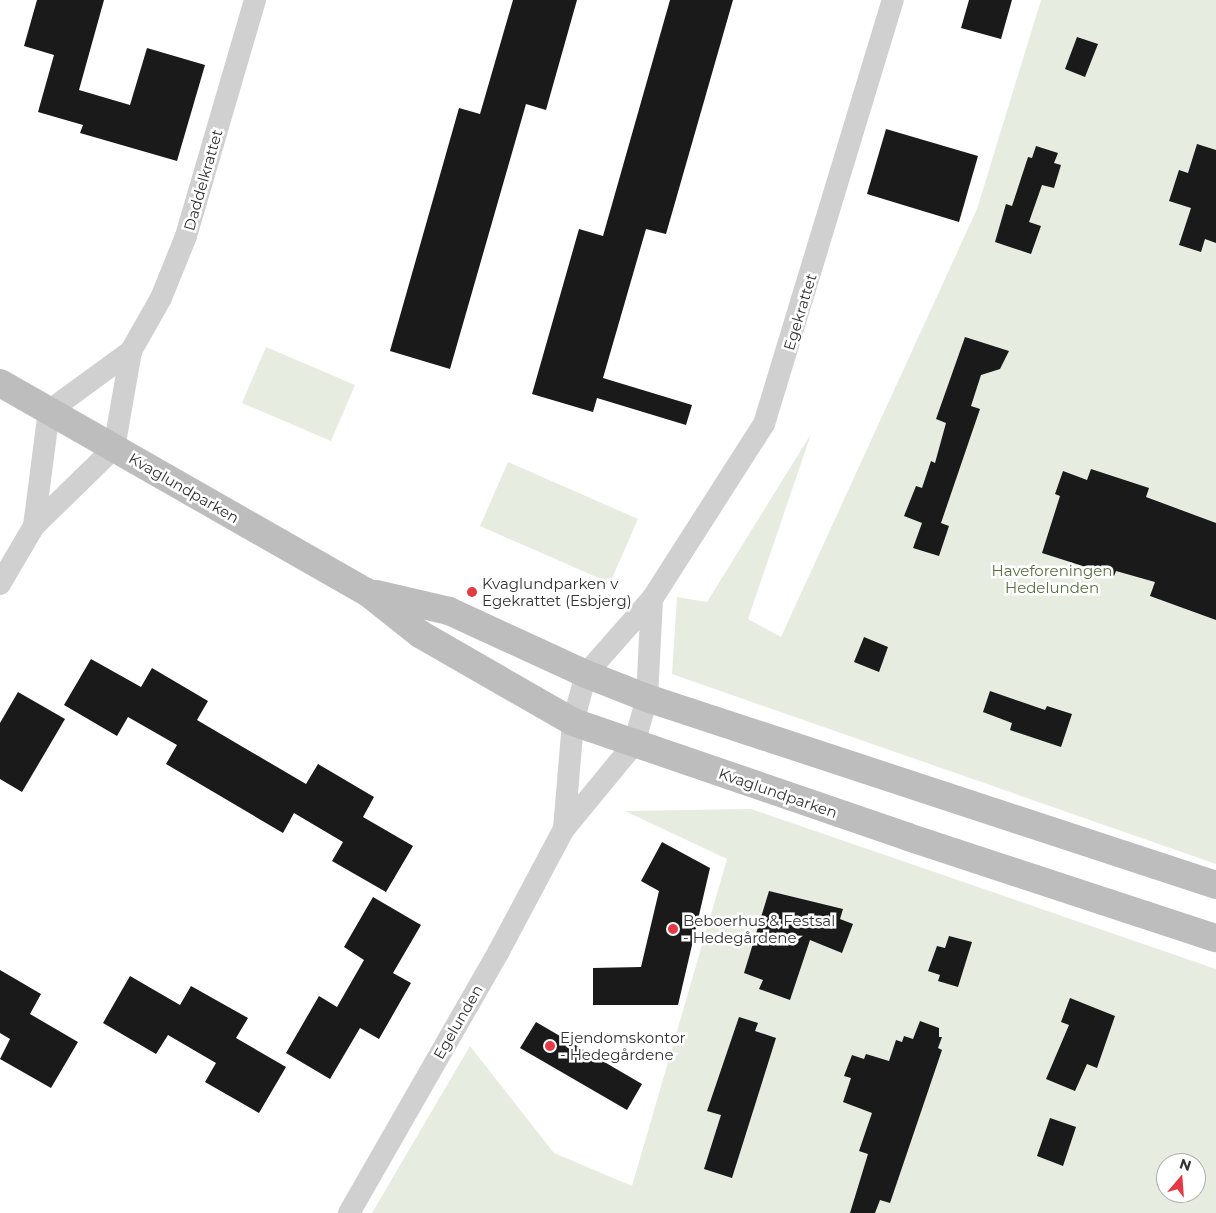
<!DOCTYPE html>
<html>
<head>
<meta charset="utf-8">
<style>
	body { margin:0 }
	#map { position:relative; width:1216px; height:1213px; overflow:hidden; background:#fff; font-family:Montserrat,sans-serif }
	div>[style] { position:absolute }
	[style*='--x'] { left:calc(var(--x)*1px); top:calc(var(--y)*1px); width:calc(var(--w)*1px); rotate:calc(var(--a)*1deg) }
	.green>* { inset:0; background:#e6ecdf }
	.building>* { inset:0; background:#1a1a1a }
	.street>* { height:22px; margin:-11px; padding:0 11px; transform-origin:11px; border-radius:11px; background:#d0d0d0 }
	.secondary>* { height:28px; margin:-14px; padding:0 14px; transform-origin:14px; border-radius:14px; background:#bdbdbd }
	.dots>* { width:14px; height:14px; translate:-50% -50%; box-sizing:border-box; border:2px solid #fff; border-radius:50% }
	span { translate:-50% -50%; white-space:nowrap; text-align:center; line-height:1.15; -webkit-text-stroke:5px #fff; paint-order:stroke }
	.street-label { font-size:15px; color:#333 }
	.park-label { font-size:15px; color:#56703f }
	.poi-label { font-size:15px; color:#333 }
	.left { translate:0 -50%; text-align:left }
	.north { position:absolute; left:1156px; top:1153px; width:50px; height:50px; box-sizing:border-box; background:#fff; border:1px solid #adadad; border-radius:50%; rotate:18deg; font-size:14px; font-weight:700; line-height:20px; text-align:center; color:#333 }
	.north::after { content:''; display:block; margin:auto; width:18px; height:22px; background:#e63946; clip-path:polygon(50% 0,100% 100%,50% 72%,0 100%) }
</style>
</head>
<body>
<div id="map">
	<div class="green">
		<i style="clip-path:polygon(1041px 0,1216px 0,1216px 864px,672px 674px,677px 597px,707px 602px,811px 434px,748px 619px,781px 637px,977px 209px)"></i>
		<i style="clip-path:polygon(266px 347px,355px 385px,331px 441px,242px 403px)"></i>
		<i style="clip-path:polygon(508px 462px,638px 519px,610px 583px,480px 526px)"></i>
		<i style="clip-path:polygon(evenodd,751px 809px,1216px 969px,1216px 1213px,372px 1213px,470px 1046px,554px 1153px,632px 1186px,727px 859px,625px 811px,751px 809px,1166px 1163px,1196px 1163px,1196px 1193px,1166px 1193px,1166px 1163px)"></i>
	</div>
	<div class="building">
		<i style="clip-path:polygon(37px 0,104px 0,79px 90px,130px 105px,147px 48px,205px 65px,177px 161px,80px 133px,83px 125px,38px 112px,54px 55px,24px 46px)"></i>
		<i style="clip-path:polygon(513px 0,577px 0,546px 110px,526px 104px,450px 369px,390px 351px,459px 108px,480px 114px)"></i>
		<i style="clip-path:polygon(670px 0,733px 0,666px 234px,646px 229px,603px 378px,692px 405px,686px 425px,597px 398px,593px 412px,532px 394px,579px 229px,603px 236px)"></i>
		<i style="clip-path:polygon(969px 0,1012px 0,1001px 39px,961px 28px)"></i>
		<i style="clip-path:polygon(1077px 37px,1098px 44px,1085px 77px,1065px 69px)"></i>
		<i style="clip-path:polygon(886px 129px,978px 156px,959px 222px,867px 194px)"></i>
		<i style="clip-path:polygon(1197px 144px,1216px 150px,1216px 243px,1205px 239px,1201px 252px,1179px 245px,1191px 208px,1169px 201px,1179px 170px,1188px 173px)"></i>
		<i style="clip-path:polygon(1036px 146px,1058px 153px,1054px 163px,1061px 165px,1054px 188px,1042px 185px,1029px 222px,1041px 226px,1031px 254px,995px 242px,1006px 204px,1012px 206px,1028px 157px,1032px 158px)"></i>
		<i style="clip-path:polygon(965px 337px,1009px 351px,1000px 369px,981px 375px,971px 406px,980px 409px,941px 523px,949px 526px,939px 556px,913px 548px,922px 523px,904px 516px,916px 486px,922px 488px,931px 461px,935px 463px,946px 423px,936px 419px)"></i>
		<i style="clip-path:polygon(1091px 469px,1149px 488px,1146px 497px,1216px 523px,1216px 620px,1150px 596px,1155px 582px,1116px 571px,1114px 576px,1042px 553px,1060px 496px,1055px 494px,1063px 471px,1087px 480px)"></i>
		<i style="clip-path:polygon(864px 637px,888px 647px,879px 672px,854px 662px)"></i>
		<i style="clip-path:polygon(91px 659px,141px 687px,152px 668px,208px 701px,197px 720px,306px 784px,318px 764px,374px 797px,363px 817px,413px 846px,386px 892px,332px 861px,343px 842px,294px 813px,283px 833px,166px 764px,177px 745px,128px 717px,117px 736px,64px 705px)"></i>
		<i style="clip-path:polygon(990px 691px,1045px 710px,1047px 706px,1072px 714px,1061px 747px,1010px 730px,1012px 723px,983px 712px)"></i>
		<i style="clip-path:polygon(18px 692px,65px 719px,22px 792px,0 779px,0 723px)"></i>
		<i style="clip-path:polygon(662px 842px,710px 868px,678px 1005px,593px 1005px,593px 968px,641px 967px,659px 891px,641px 881px)"></i>
		<i style="clip-path:polygon(769px 891px,843px 909px,840px 919px,853px 924px,842px 953px,810px 940px,790px 1000px,759px 989px,763px 980px,744px 973px)"></i>
		<i style="clip-path:polygon(373px 897px,421px 925px,393px 973px,411px 983px,379px 1039px,360px 1028px,330px 1079px,286px 1053px,319px 996px,337px 1007px,364px 960px,344px 947px)"></i>
		<i style="clip-path:polygon(949px 936px,972px 942px,958px 987px,938px 981px,940px 975px,928px 971px,937px 946px,945px 948px)"></i>
		<i style="clip-path:polygon(0 970px,41px 994px,30px 1014px,78px 1042px,51px 1088px,0 1059px,10px 1039px,0 1033px)"></i>
		<i style="clip-path:polygon(130px 976px,180px 1005px,191px 986px,248px 1018px,236px 1038px,286px 1067px,259px 1113px,205px 1082px,216px 1063px,168px 1035px,156px 1054px,103px 1023px)"></i>
		<i style="clip-path:polygon(1070px 998px,1115px 1016px,1097px 1068px,1087px 1064px,1075px 1091px,1046px 1079px,1069px 1025px,1061px 1022px)"></i>
		<i style="clip-path:polygon(739px 1017px,758px 1023px,755px 1031px,776px 1038px,732px 1178px,704px 1169px,721px 1115px,707px 1111px)"></i>
		<i style="clip-path:polygon(920px 1021px,939px 1028px,939px 1037px,942px 1037px,938px 1048px,942px 1050px,890px 1203px,880px 1200px,875px 1213px,850px 1213px,868px 1154px,859px 1151px,872px 1113px,843px 1102px,851px 1078px,844px 1076px,852px 1055px,864px 1059px,866px 1054px,889px 1061px,896px 1040px,902px 1042px,904px 1036px,913px 1039px)"></i>
		<i style="clip-path:polygon(536px 1022px,642px 1084px,627px 1110px,520px 1048px)"></i>
		<i style="clip-path:polygon(1050px 1118px,1076px 1127px,1063px 1166px,1037px 1156px)"></i>
	</div>
	<div class="street">
		<i style="--x:131;--y:351;--w:98;--a:99.9"></i>
		<i style="--x:114;--y:448;--w:112;--a:135.7"></i>
		<i style="--x:34;--y:526;--w:116;--a:-82.6"></i>
		<i style="--x:49;--y:411;--w:102;--a:-36.2"></i>
		<i style="--x:131;--y:351;--w:61;--a:-60.5"></i>
		<i style="--x:161;--y:298;--w:67;--a:-68"></i>
		<i style="--x:186;--y:236;--w:246;--a:-73.7"></i>
		<i style="--x:0;--y:584;--w:67;--a:-59.6"></i>
		<i style="--x:652;--y:599;--w:208;--a:-57.4"></i>
		<i style="--x:764;--y:424;--w:443;--a:-73.1"></i>
		<i style="--x:652;--y:599;--w:99;--a:92.9"></i>
		<i style="--x:647;--y:698;--w:48;--a:105.8"></i>
		<i style="--x:634;--y:744;--w:110;--a:129.5"></i>
		<i style="--x:564;--y:829;--w:107;--a:-85.2"></i>
		<i style="--x:573;--y:722;--w:50;--a:-74.8"></i>
		<i style="--x:586;--y:674;--w:100;--a:-48.7"></i>
		<i style="--x:349;--y:1213;--w:302;--a:-60.2"></i>
		<i style="--x:499;--y:951;--w:138;--a:-62"></i>
	</div>
	<div class="secondary">
		<i style="--x:0;--y:383;--w:422;--a:29.7"></i>
		<i style="--x:367;--y:592;--w:68;--a:38.4"></i>
		<i style="--x:420;--y:634;--w:177;--a:29.9"></i>
		<i style="--x:573;--y:722;--w:354;--a:18.9"></i>
		<i style="--x:908;--y:837;--w:324;--a:18.2"></i>
		<i style="--x:376;--y:594;--w:75;--a:13.1"></i>
		<i style="--x:449;--y:611;--w:151;--a:24.7"></i>
		<i style="--x:586;--y:674;--w:66;--a:21.5"></i>
		<i style="--x:647;--y:698;--w:599;--a:18.19"></i>
	</div>
	<div class="dots">
		<i style="left:472px;top:592px;background:#e63946"></i>
		<i style="left:673px;top:929px;background:#e63946"></i>
		<i style="left:550px;top:1046px;background:#e63946"></i>
	</div>
	<div class="street-label">
		<span style="left:203px;top:180px;rotate:-74deg">Daddelkrattet</span>
		<span style="left:800px;top:312px;rotate:-73deg">Egekrattet</span>
		<span style="left:184px;top:488px;rotate:30deg">Kvaglundparken</span>
		<span style="left:778px;top:793px;rotate:19deg">Kvaglundparken</span>
		<span style="left:458px;top:1022px;rotate:-60deg">Egelunden</span>
	</div>
	<div class="park-label">
		<span style="left:1052px;top:579px">Haveforeningen<br>Hedelunden</span>
	</div>
	<div class="poi-label">
		<span class="left" style="left:482px;top:592px">Kvaglundparken v<br>Egekrattet (Esbjerg)</span>
		<span class="left" style="left:683px;top:929px">Beboerhus &amp; Festsal<br>- Hedegårdene</span>
		<span class="left" style="left:560px;top:1046px">Ejendomskontor<br>- Hedegårdene</span>
	</div>
	<div class="north">N</div>
</div>
</body>
</html>
